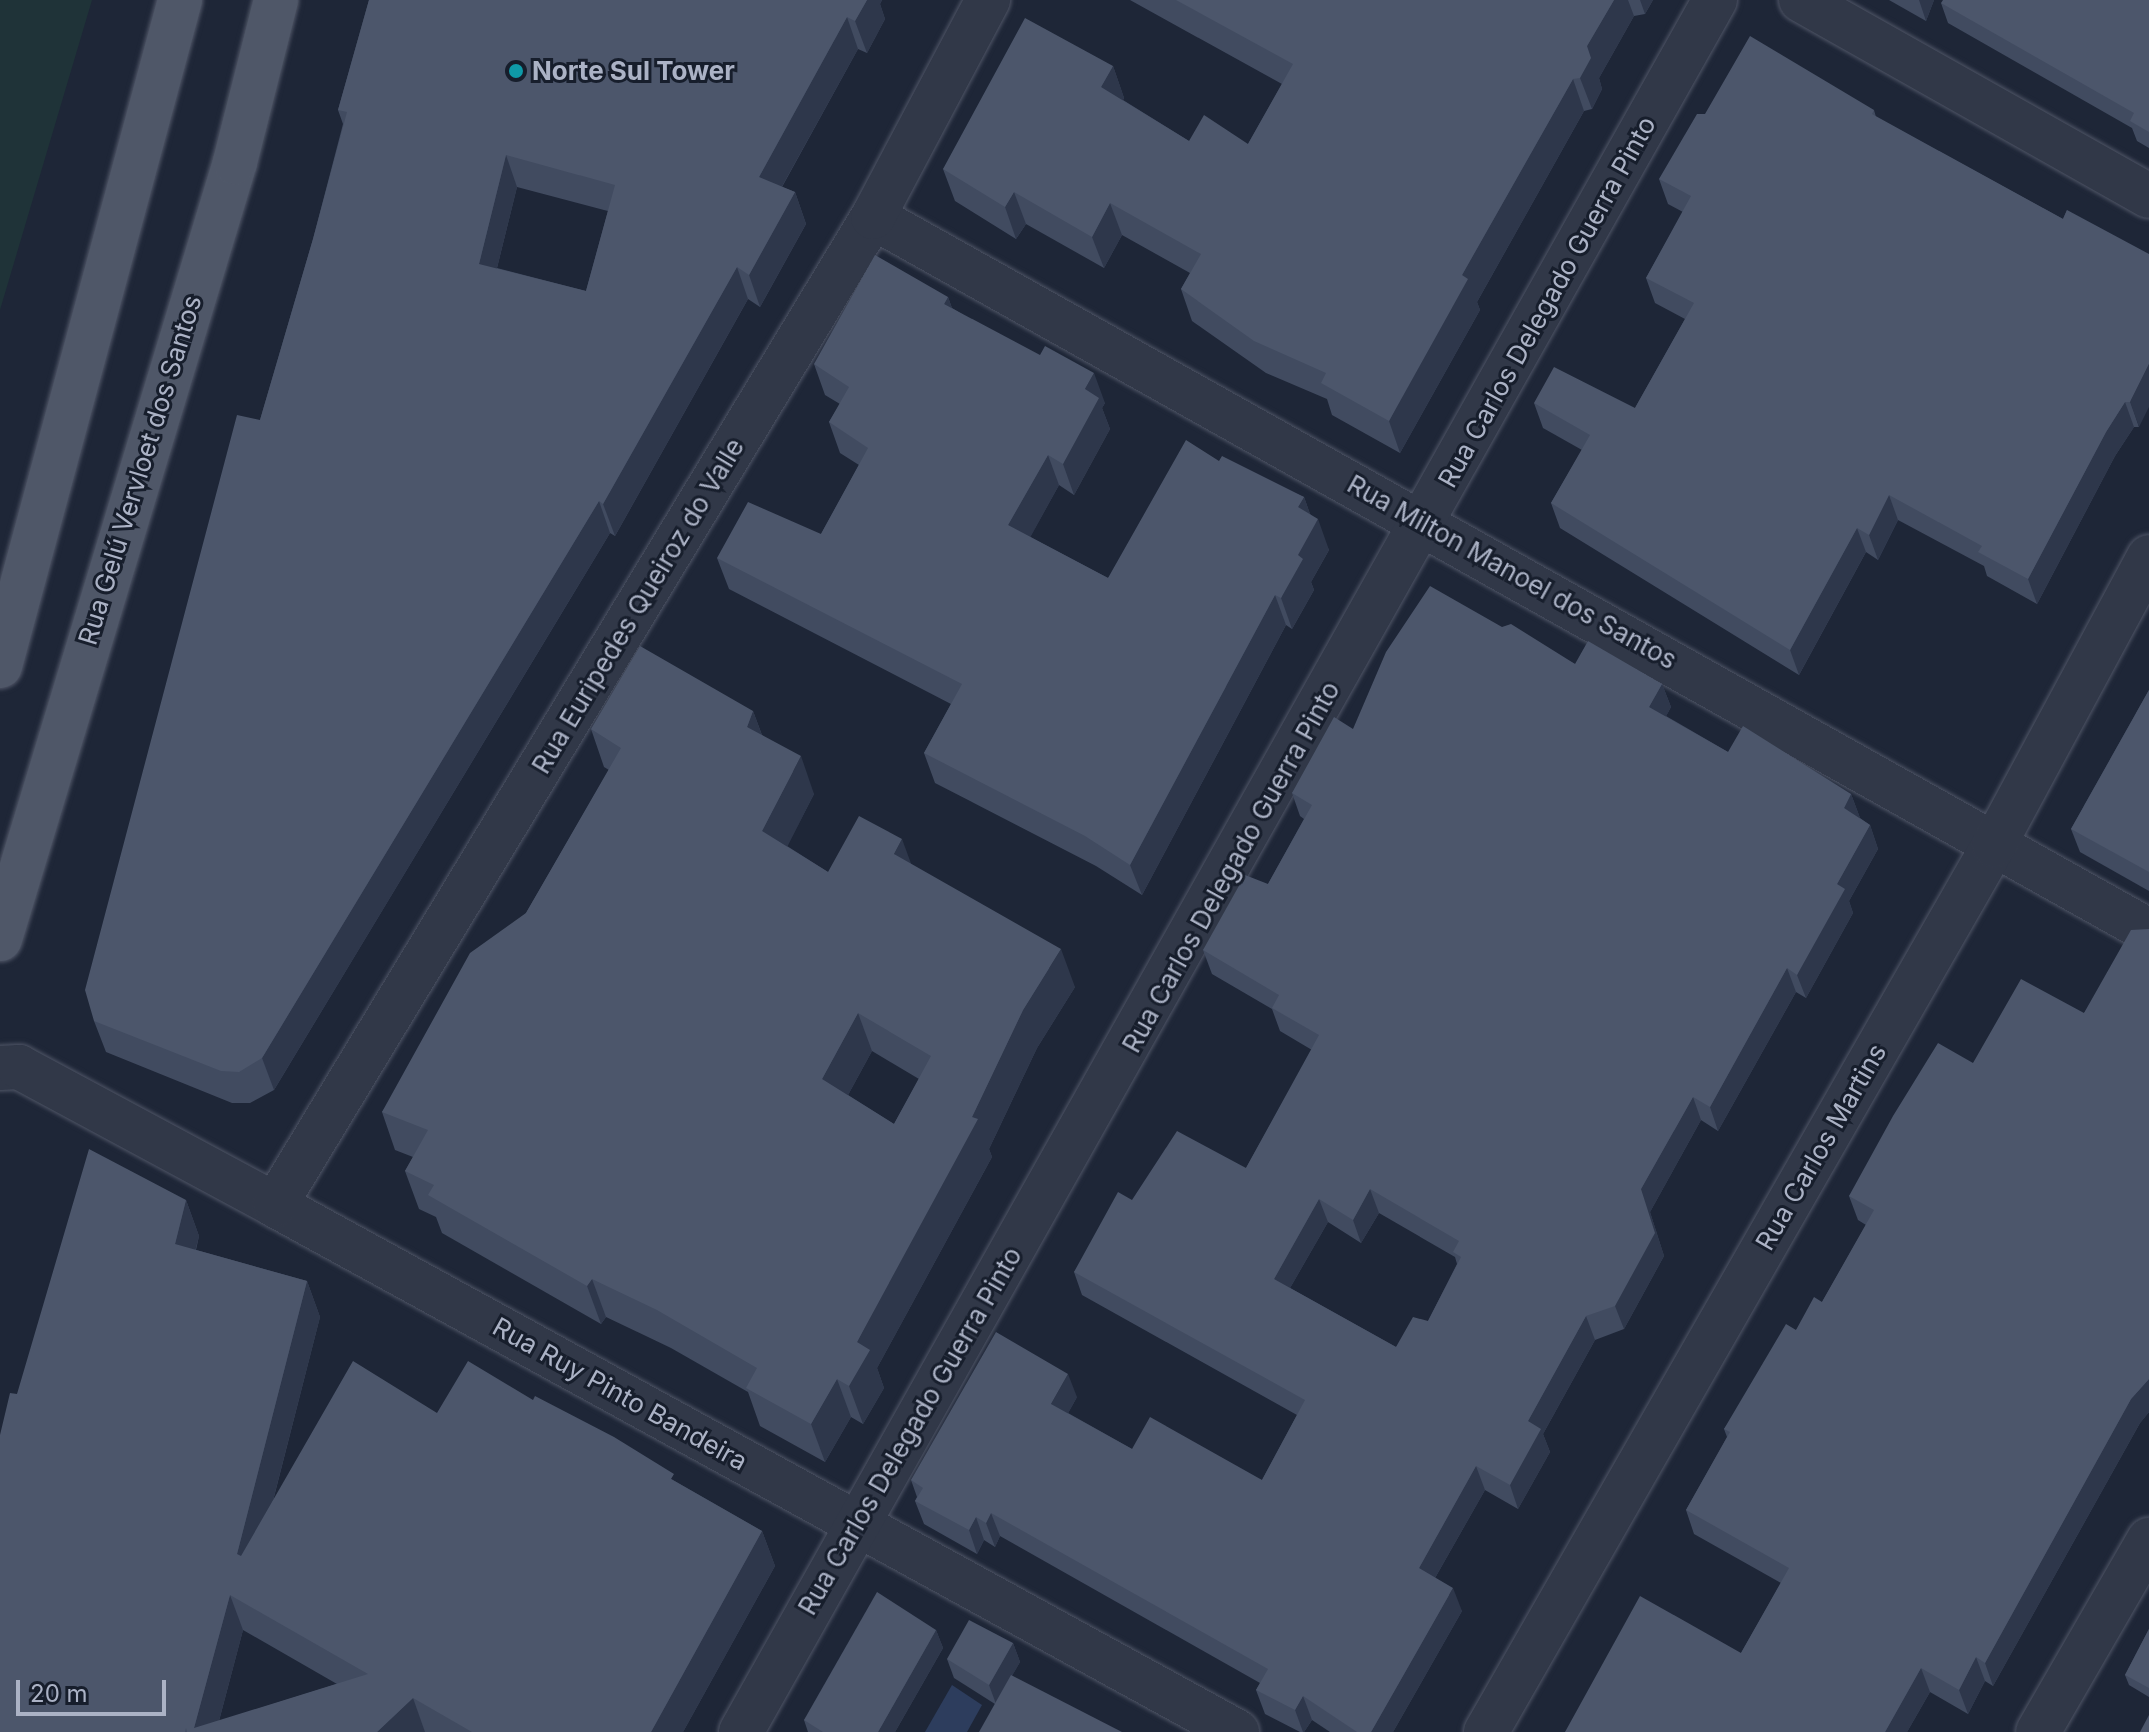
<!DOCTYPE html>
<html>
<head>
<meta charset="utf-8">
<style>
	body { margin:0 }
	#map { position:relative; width:2149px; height:1732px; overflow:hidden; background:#1e2637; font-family:Inter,sans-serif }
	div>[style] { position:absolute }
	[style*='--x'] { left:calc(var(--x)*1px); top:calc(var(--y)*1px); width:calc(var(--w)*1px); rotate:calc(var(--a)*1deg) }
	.green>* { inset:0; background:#1f3338 }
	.water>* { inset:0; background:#2d3d5d }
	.roads { filter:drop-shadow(0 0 2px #4f5566) drop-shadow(0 0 2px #4f5566) }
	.minor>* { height:44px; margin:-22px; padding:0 22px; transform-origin:22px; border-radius:22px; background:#313848 }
	.major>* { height:44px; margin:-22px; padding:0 22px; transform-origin:22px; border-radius:22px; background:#4f5768 }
	.wall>* { inset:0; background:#414b60 }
	.shaded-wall>* { inset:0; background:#2e374b }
	.building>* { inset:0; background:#4c566b }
	.dots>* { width:22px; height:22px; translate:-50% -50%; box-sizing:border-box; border:4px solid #171e2c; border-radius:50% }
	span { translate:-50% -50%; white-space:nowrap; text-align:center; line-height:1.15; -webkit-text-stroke:6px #171e2c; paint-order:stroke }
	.poi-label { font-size:26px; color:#abb2c5; font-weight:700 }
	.left { translate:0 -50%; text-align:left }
	.street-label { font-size:26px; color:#abb2c5 }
	.scale { position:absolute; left:16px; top:1680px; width:150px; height:36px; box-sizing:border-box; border:4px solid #abb2c5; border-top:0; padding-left:10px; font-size:24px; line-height:28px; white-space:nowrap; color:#abb2c5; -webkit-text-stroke:6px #171e2c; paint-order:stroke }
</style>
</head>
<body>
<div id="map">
	<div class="green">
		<i style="clip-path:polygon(0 0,92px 0,0 310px)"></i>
	</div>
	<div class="water">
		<i style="clip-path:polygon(952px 1685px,982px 1705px,967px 1732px,925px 1732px)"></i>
	</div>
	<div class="roads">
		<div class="minor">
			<i style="--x:1801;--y:0;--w:399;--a:29.4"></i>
			<i style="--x:873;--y:217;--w:1462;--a:29.23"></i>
			<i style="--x:0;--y:1068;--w:19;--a:-3"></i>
			<i style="--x:19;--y:1067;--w:291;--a:28.3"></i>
			<i style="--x:275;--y:1205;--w:1097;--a:28.71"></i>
			<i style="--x:275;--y:1205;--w:1155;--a:-58.82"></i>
			<i style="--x:873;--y:217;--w:246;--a:-62.1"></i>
			<i style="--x:741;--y:1732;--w:1987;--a:-60.65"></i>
			<i style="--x:1486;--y:1732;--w:1022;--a:-60.2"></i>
			<i style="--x:1994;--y:845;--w:327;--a:-61.7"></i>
			<i style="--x:2038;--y:1732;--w:222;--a:-60"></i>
		</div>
		<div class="major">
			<i style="--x:0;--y:666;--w:690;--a:-74.88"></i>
			<i style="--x:0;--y:939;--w:812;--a:-73.17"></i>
			<i style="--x:235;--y:162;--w:167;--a:-75.8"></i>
		</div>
	</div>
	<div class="wall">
		<i style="clip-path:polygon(evenodd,369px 0,882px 0,880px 4px,885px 19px,867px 53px,858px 49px,782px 187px,795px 192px,806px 224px,760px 307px,748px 299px,615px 536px,610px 533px,274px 1090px,250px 1103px,232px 1103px,106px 1052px,94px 1021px,260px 420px,313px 239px,343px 124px,338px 110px,369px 0,517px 187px,608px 211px,586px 291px,497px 268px,517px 187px)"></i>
		<i style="clip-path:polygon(1130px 0,1653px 0,1645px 14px,1634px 16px,1599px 78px,1602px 89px,1592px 109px,1584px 111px,1477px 302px,1480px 310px,1400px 453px,1332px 415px,1327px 399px,1266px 373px,1192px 321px,1181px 289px,1190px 273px,1122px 235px,1104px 268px,1026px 224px,1016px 239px,955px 201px,943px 169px,1113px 66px,1124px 98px,1123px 100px,1189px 141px,1248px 144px,1282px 84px)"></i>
		<i style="clip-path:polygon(1889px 0,1934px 0,1926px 21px)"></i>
		<i style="clip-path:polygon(2149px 0,2149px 148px,2137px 141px,2132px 128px,1948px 23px,1941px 3px)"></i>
		<i style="clip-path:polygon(1874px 110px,1876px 117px,2063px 219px,2067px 210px,2139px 427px,2134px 427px,2115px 456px,2037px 604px,1987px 576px,1984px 566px,1898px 520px,1878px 560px,1866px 552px,1799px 675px,1560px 528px,1551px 503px,1582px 450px,1543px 428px,1534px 403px,1635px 408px,1685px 319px,1655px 303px,1646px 278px,1683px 212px,1668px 204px,1659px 179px)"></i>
		<i style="clip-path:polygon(948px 297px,952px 308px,1105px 403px,1102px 408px,1110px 429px,1074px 495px,1059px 485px,1030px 537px,1108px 578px,1219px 461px,1304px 497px,1310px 514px,1329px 550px,1311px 582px,1314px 590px,1292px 629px,1286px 625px,1142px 895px,1096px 866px,935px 783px,924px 753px,951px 704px,729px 589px,717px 558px,821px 534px,859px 465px,840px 453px,829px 422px,840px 404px,825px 395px,814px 364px)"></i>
		<i style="clip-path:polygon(evenodd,1502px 627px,1575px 664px,1662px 684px,1671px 707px,1666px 716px,1728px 752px,1851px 794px,1860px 818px,1870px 825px,1878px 849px,1849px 901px,1853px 913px,1806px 998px,1796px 992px,1718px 1131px,1701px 1120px,1650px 1212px,1664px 1256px,1624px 1329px,1595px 1340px,1543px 1434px,1550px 1452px,1518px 1509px,1485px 1490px,1435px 1578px,1462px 1611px,1393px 1732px,1330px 1732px,1312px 1720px,1304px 1732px,1300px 1732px,1265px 1714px,1256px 1690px,1260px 1683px,1000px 1536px,995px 1547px,984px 1540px,977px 1554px,924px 1524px,915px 1501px,917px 1497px,911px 1480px,1077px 1397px,1068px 1413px,1132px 1449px,1262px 1480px,1297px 1415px,1082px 1295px,1074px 1272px,1132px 1200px,1246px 1168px,1312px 1050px,1280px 1031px,1272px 1009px,1212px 974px,1203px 950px,1268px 884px,1304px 819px,1300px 816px,1292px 793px,1353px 729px,1502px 627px,1379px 1213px,1455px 1257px,1457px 1264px,1428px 1321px,1396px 1347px,1290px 1288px,1328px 1222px,1361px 1243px,1379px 1213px)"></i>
		<i style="clip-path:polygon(2149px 690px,2149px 891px,2080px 852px,2071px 829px)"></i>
		<i style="clip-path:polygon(evenodd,753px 711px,762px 735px,814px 794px,787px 846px,828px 872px,911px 864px,1075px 987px,1037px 1048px,989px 1149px,992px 1157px,877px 1368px,884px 1388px,863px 1424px,851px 1417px,825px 1462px,760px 1426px,748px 1392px,671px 1348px,606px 1317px,601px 1324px,442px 1233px,436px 1217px,419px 1209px,405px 1171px,413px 1157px,395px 1150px,382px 1112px,526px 913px,609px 770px,604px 767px,591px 729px,753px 711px,872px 1051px,919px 1079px,894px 1124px,848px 1095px,872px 1051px)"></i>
		<i style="clip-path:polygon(2149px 929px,2149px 1412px,2140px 1423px,1993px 1686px,1985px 1681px,1968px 1714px,1930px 1692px,1907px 1732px,1565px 1732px,1741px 1653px,1781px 1583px,1694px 1534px,1686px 1510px,1727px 1437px,1724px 1429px,1796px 1330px,1822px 1302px,1866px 1225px,1858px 1220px,1849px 1196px,1973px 1063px,2084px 1013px)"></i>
		<i style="clip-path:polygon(evenodd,186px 1200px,199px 1236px,196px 1250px,307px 1281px,320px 1317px,273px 1501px,437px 1413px,533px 1400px,762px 1531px,775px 1566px,683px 1732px,0 1732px,17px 1394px,186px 1200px,243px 1630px,337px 1684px,219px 1721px,243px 1630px)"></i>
		<i style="clip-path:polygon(2149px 1629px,2149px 1697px,2129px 1685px,2125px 1675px)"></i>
		<i style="clip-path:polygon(936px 1630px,943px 1648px,895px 1732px,808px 1732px,804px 1720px)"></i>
		<i style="clip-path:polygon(1013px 1643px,1020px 1662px,995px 1704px,954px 1678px,947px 1659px)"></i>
	</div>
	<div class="shaded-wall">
		<i style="clip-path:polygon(867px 0,882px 0,880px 4px,885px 19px,867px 53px,855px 21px)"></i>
		<i style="clip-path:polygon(1614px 0,1628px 0,1634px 16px,1599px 78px,1602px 89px,1592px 109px,1580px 78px,1587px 46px)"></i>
		<i style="clip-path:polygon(1640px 0,1653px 0,1645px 14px)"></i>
		<i style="clip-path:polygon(1919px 0,1934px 0,1926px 21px)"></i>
		<i style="clip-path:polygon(847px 17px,858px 49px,770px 208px,759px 177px)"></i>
		<i style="clip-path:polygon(1113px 66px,1124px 98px,1113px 118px,1101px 87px)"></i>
		<i style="clip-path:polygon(1573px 79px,1584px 111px,1477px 302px,1480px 310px,1400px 453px,1389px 421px,1462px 275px)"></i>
		<i style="clip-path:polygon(506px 155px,517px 187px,490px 296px,479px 264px)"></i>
		<i style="clip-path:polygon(795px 192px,806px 224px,760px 307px,749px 275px)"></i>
		<i style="clip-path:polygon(1014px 192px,1026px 224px,1016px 239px,1005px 207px)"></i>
		<i style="clip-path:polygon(1110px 203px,1122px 235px,1104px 268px,1092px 237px)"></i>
		<i style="clip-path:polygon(737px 267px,748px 299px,615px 536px,603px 504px)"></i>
		<i style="clip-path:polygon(948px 297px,959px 328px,944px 304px)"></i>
		<i style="clip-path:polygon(2149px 364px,2149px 407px,2139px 427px,2130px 402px)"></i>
		<i style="clip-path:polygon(1094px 373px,1105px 403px,1102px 408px,1110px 429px,1074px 495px,1063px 464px,1085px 389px)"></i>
		<i style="clip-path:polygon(2125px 402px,2134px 427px,2115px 456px,2037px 604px,2028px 579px,2106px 432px)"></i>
		<i style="clip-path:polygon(1048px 455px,1059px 485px,1020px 556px,1008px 525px)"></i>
		<i style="clip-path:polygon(1889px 495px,1898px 520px,1878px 560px,1869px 535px)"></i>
		<i style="clip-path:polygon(1304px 497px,1314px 525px,1318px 519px,1329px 550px,1311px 582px,1314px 590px,1292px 629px,1281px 598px,1298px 555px,1298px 507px)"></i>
		<i style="clip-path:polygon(599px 501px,610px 533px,274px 1090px,262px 1058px)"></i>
		<i style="clip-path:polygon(1857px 528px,1866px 552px,1799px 675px,1790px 650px)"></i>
		<i style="clip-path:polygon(1275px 595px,1286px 625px,1142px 895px,1130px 865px)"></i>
		<i style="clip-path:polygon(1662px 684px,1671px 707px,1658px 731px,1649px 707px)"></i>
		<i style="clip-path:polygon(753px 711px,767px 749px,747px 727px)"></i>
		<i style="clip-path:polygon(801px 756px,814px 794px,776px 869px,762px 831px)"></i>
		<i style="clip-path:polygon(1851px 794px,1860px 818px,1853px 832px,1844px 808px)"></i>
		<i style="clip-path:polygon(1870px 825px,1878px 849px,1849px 901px,1853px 913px,1806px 998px,1797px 975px,1837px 884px)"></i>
		<i style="clip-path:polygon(902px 839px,916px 877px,894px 854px)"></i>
		<i style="clip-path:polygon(1061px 949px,1075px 987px,1037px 1048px,989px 1149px,992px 1157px,877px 1368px,884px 1388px,863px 1424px,849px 1386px,857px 1342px,972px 1117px,1023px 1010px)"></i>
		<i style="clip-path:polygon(1787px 968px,1796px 992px,1718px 1131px,1710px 1107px)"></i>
		<i style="clip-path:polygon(858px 1013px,872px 1051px,836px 1117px,822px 1079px)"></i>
		<i style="clip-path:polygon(1693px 1097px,1701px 1120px,1650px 1212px,1664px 1256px,1624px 1329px,1615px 1306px,1641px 1189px)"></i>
		<i style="clip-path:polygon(1370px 1189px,1379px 1213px,1361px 1243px,1353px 1220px)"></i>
		<i style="clip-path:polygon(1319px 1199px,1328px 1222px,1282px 1302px,1274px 1279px)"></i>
		<i style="clip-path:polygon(186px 1200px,199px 1236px,188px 1279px,175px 1244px)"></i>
		<i style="clip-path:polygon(592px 1279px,606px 1317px,601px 1324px,587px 1286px)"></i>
		<i style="clip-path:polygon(307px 1281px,320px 1317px,250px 1590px,237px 1554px)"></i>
		<i style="clip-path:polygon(1586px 1316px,1595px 1340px,1543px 1434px,1550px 1452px,1518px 1509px,1510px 1485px,1528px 1421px)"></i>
		<i style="clip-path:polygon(1068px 1374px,1077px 1397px,1060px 1428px,1051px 1404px)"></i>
		<i style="clip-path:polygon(837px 1379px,851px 1417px,825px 1462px,811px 1424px)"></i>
		<i style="clip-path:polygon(2149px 1379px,2149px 1412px,2140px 1423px,1993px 1686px,1985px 1663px,2131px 1399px)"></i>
		<i style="clip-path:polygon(1476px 1466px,1485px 1490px,1427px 1592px,1419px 1568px)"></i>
		<i style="clip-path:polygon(991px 1513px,1000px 1536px,995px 1547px,986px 1523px)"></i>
		<i style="clip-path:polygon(976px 1517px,984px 1540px,977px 1554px,969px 1530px)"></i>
		<i style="clip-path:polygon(762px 1531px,775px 1566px,683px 1732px,651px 1732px)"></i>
		<i style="clip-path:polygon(1453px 1588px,1462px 1611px,1393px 1732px,1371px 1732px)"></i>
		<i style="clip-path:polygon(230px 1595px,243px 1630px,216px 1732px,194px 1728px)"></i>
		<i style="clip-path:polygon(936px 1630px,943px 1648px,895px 1732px,878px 1732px)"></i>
		<i style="clip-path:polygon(1013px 1643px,1020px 1662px,996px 1704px,989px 1685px)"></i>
		<i style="clip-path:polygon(1976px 1657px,1985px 1681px,1968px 1714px,1959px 1690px)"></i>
		<i style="clip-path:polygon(1921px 1668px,1930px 1692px,1907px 1732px,1885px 1732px)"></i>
		<i style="clip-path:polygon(1303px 1696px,1312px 1720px,1304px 1732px,1303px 1732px,1295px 1710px)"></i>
		<i style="clip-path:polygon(413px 1698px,425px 1732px,377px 1732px)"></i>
	</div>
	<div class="building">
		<i style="clip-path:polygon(evenodd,369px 0,867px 0,855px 21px,847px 17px,759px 177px,795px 192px,749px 275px,737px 267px,603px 504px,599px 501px,262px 1058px,239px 1072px,221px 1071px,94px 1021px,85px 990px,237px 415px,260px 420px,313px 239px,347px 112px,338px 110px,369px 0,506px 155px,615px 185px,586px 291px,479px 264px,506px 155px)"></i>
		<i style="clip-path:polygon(1176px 0,1614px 0,1587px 46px,1591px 58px,1580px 78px,1573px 79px,1462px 275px,1468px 279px,1389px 421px,1321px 383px,1326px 373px,1254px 341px,1181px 289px,1201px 254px,1110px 203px,1092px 237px,1014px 192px,1005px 207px,943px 169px,1025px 18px,1113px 66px,1101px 87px,1189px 141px,1204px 115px,1248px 144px,1293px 64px)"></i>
		<i style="clip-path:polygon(1943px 0,2149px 0,2149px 132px,2130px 121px,2134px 113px,1941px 3px)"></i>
		<i style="clip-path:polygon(1750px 36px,1874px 110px,1872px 114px,2063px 219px,2067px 210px,2149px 254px,2149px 364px,2130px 402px,2125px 402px,2106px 432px,2028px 579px,1978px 552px,1982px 546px,1889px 495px,1869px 535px,1857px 528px,1790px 650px,1551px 503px,1590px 435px,1534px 403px,1554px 367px,1635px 408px,1694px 303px,1646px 278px,1691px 196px,1659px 179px,1697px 114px,1705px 114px)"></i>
		<i style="clip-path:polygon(875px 255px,948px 297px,944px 304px,1040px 355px,1045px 346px,1094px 373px,1085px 389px,1099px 398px,1063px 464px,1048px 455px,1008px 525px,1108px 578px,1186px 440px,1219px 461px,1222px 456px,1304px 497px,1298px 507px,1318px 519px,1298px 555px,1303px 559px,1281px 598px,1275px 595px,1130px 865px,1085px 836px,924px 753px,962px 684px,717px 558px,748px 502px,821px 534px,868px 448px,829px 422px,849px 387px,814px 364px)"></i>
		<i style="clip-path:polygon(evenodd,1430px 586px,1502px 627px,1511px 624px,1575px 664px,1588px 641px,1662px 684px,1649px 707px,1728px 752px,1743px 726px,1851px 794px,1844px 808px,1870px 825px,1837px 884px,1845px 889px,1797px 975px,1787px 968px,1710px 1107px,1693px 1097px,1641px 1189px,1655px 1233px,1615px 1306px,1586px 1316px,1528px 1421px,1541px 1429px,1510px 1485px,1476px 1466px,1419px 1568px,1453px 1588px,1371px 1732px,1357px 1732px,1303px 1696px,1295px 1710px,1256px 1690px,1268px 1669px,991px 1513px,986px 1523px,976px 1517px,969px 1530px,915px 1501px,923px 1488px,911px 1480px,996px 1332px,1068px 1374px,1051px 1404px,1132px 1449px,1150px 1417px,1262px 1480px,1305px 1400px,1074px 1272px,1118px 1192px,1132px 1200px,1177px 1131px,1246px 1168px,1319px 1035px,1272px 1008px,1279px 995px,1203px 950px,1245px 875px,1268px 884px,1312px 805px,1292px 793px,1334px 717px,1353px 729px,1386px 652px,1430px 586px,1370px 1189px,1459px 1241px,1453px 1252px,1461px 1257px,1428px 1321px,1413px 1317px,1396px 1347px,1274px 1279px,1319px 1199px,1353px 1220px,1370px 1189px)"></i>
		<i style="clip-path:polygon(evenodd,640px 646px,753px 711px,747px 727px,801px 756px,762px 831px,828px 872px,859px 816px,902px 839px,894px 854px,1061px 949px,1023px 1010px,972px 1117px,978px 1119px,857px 1342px,870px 1350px,849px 1386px,837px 1379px,811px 1424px,746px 1388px,757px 1368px,657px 1310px,592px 1279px,587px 1286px,428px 1195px,434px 1185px,405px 1171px,428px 1130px,382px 1112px,470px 953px,526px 913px,621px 748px,591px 729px,640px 646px,858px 1013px,931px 1056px,894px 1124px,822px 1079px,858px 1013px)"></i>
		<i style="clip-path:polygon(2149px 690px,2149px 872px,2071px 829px)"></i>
		<i style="clip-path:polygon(2149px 929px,2149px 1379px,2131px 1399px,1985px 1663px,1976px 1657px,1959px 1690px,1921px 1668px,1885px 1732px,1565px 1732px,1640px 1596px,1741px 1653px,1789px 1568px,1686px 1510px,1730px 1432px,1724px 1429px,1786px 1324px,1796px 1330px,1814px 1297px,1822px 1302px,1874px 1210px,1849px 1196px,1893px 1116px,1938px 1043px,1973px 1063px,2021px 979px,2084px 1013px,2131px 930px)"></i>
		<i style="clip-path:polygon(evenodd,89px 1149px,186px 1200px,175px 1244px,307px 1281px,237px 1554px,241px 1556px,353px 1361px,437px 1413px,468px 1361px,533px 1400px,535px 1396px,614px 1437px,674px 1474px,671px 1479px,762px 1531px,651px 1732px,472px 1732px,413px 1698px,377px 1732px,187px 1732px,186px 1728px,185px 1732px,0 1732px,0 1435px,10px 1393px,17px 1394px,89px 1149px,230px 1595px,368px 1674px,194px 1728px,230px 1595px)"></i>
		<i style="clip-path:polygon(877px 1592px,936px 1630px,878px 1732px,823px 1732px,804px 1720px)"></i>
		<i style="clip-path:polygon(969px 1620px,1013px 1643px,989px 1685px,947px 1659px)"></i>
		<i style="clip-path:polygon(2149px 1629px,2149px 1688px,2125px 1675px)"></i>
		<i style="clip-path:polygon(1011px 1675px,1122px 1732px,979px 1732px)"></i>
		<i style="clip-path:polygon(2149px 1715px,2149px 1732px,2140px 1732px)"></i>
	</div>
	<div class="dots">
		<i style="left:516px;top:71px;background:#0f9aa8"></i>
	</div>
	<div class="poi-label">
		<span class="left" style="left:532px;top:71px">Norte Sul Tower</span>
	</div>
	<div class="street-label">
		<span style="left:1547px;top:302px;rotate:-61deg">Rua Carlos Delegado Guerra Pinto</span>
		<span style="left:140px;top:470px;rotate:-73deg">Rua Gelú Vervloet dos Santos</span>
		<span style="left:1512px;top:572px;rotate:29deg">Rua Milton Manoel dos Santos</span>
		<span style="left:638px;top:606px;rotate:-59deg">Rua Euripedes Queiroz do Valle</span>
		<span style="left:1231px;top:867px;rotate:-61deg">Rua Carlos Delegado Guerra Pinto</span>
		<span style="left:1821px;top:1147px;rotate:-60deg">Rua Carlos Martins</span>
		<span style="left:620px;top:1394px;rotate:29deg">Rua Ruy Pinto Bandeira</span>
		<span style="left:910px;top:1431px;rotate:-60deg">Rua Carlos Delegado Guerra Pinto</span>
	</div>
	<div class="scale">20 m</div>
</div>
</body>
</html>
